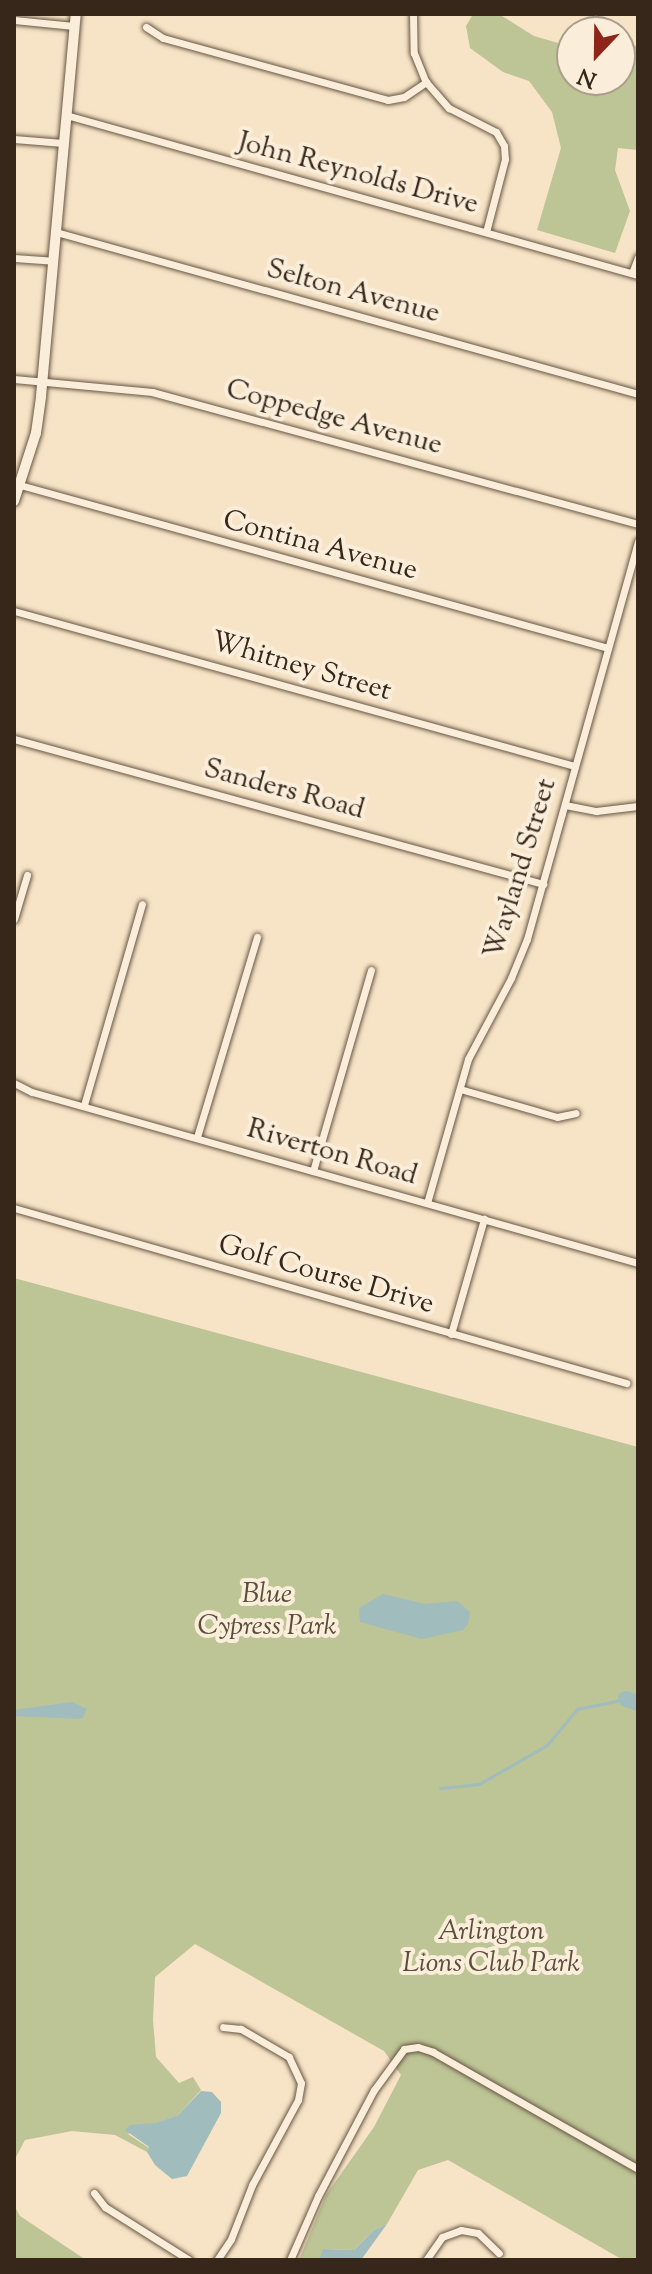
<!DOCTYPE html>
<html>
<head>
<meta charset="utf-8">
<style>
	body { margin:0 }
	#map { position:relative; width:652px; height:2274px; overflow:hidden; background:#f7e3c5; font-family:"Sorts Mill Goudy",serif }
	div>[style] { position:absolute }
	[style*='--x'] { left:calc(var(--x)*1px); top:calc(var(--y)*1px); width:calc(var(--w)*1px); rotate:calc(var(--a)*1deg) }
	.green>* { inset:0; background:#bdc495 }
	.water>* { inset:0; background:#a0bcbd }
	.stream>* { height:3px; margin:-1.5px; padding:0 1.5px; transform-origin:1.5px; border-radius:1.5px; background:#a0bcbd }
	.river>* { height:16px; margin:-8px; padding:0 8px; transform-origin:8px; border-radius:8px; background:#a0bcbd }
	.roads { filter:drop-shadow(0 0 2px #665645) drop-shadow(0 0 2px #665645) }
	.street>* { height:7px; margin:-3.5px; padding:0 3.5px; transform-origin:3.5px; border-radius:3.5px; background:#faedd9 }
	.secondary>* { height:10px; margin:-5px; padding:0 5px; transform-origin:5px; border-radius:5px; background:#faedd9 }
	span { translate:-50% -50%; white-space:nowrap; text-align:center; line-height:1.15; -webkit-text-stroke:8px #faedd9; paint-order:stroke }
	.street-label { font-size:28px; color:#36271a }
	.park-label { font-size:28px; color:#584e39; font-style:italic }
	.frame { position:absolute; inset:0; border:16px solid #36271a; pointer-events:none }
	.north { position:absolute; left:556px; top:16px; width:80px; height:80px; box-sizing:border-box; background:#faedd9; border:2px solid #ac9e8d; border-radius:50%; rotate:202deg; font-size:22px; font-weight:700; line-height:32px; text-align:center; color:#36271a }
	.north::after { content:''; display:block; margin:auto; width:28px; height:36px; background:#8f2418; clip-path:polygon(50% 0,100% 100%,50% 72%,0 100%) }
</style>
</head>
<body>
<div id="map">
	<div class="green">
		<i style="clip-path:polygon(473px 14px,499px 14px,534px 36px,572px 47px,572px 80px,620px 80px,620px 39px,638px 47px,638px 150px,618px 148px,615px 170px,630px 211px,615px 253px,537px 230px,561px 148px,552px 112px,529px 81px,503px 72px,470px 48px,466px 26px)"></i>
		<i style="clip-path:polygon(14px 1278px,638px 1447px,638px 2260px,623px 2260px,448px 2160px,418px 2170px,387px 2224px,374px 2230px,354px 2250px,324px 2249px,319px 2260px,299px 2260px,326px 2195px,374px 2127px,401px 2075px,384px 2051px,195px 1944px,155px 1977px,153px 2020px,156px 2057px,179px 2083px,193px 2077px,201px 2090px,178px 2115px,128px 2134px,149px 2148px,147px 2152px,115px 2135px,72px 2131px,25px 2140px,14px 2161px)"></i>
		<i style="clip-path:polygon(14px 2205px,20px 2216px,86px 2260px,14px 2260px)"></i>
	</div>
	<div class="water">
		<i style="clip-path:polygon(383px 1594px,425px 1604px,457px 1601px,470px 1612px,468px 1624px,463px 1630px,422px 1639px,360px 1622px,359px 1608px)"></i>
		<i style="clip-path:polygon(72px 1702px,87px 1709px,82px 1719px,14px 1716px,14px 1710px)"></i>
		<i style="clip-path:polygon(201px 2091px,212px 2092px,221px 2102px,221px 2113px,187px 2176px,172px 2179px,155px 2165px,147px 2152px,149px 2147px,125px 2130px,130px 2125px,156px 2123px,178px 2115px)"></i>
		<i style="clip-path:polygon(387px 2224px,361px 2260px,319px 2260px,323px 2249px,354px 2250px,374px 2230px)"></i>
	</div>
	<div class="stream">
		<i style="--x:440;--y:1788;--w:39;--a:-6"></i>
		<i style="--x:479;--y:1784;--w:78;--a:-29.8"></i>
		<i style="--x:547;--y:1745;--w:47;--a:-50.2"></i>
		<i style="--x:577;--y:1709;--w:50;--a:-11.5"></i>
	</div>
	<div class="river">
		<i style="--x:626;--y:1699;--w:13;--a:18"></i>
	</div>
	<div class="roads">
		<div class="street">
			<i style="--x:413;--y:14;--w:39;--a:89"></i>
			<i style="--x:414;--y:53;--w:31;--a:68"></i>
			<i style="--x:426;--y:82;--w:35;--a:49"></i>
			<i style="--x:449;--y:108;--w:53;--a:27.1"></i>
			<i style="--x:496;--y:132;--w:16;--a:60"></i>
			<i style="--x:504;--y:146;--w:13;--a:86"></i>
			<i style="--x:505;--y:159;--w:75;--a:104.6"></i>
			<i style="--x:14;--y:20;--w:60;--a:5.7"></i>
			<i style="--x:146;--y:27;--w:20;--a:33"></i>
			<i style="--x:163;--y:38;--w:233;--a:15.4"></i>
			<i style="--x:388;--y:100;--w:16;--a:-11"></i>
			<i style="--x:404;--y:97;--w:27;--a:-34"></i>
			<i style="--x:66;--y:115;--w:594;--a:15.63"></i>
			<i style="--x:14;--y:139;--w:49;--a:4.7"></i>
			<i style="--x:56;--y:232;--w:604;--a:15.55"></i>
			<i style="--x:14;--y:258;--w:39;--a:4"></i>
			<i style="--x:632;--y:273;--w:17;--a:-69"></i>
			<i style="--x:14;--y:379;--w:139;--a:5.4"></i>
			<i style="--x:152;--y:392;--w:504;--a:15.2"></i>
			<i style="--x:20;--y:485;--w:610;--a:15.49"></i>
			<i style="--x:14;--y:611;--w:582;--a:15.45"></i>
			<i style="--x:14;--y:739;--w:549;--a:15.33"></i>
			<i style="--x:565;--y:805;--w:32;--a:11"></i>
			<i style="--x:596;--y:811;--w:42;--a:-6.8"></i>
			<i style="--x:14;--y:919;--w:46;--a:-73.5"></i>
			<i style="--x:14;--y:1083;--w:20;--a:27"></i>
			<i style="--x:32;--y:1092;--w:630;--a:15.76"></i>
			<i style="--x:460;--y:1089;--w:101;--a:16.1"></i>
			<i style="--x:557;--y:1117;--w:19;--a:-12"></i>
			<i style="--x:84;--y:1105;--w:209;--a:-73.9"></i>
			<i style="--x:197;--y:1137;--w:209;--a:-73.3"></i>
			<i style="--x:313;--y:1171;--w:209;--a:-73.9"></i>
			<i style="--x:427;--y:1203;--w:150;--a:-74.1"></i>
			<i style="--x:468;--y:1059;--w:92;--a:-62"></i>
			<i style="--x:511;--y:978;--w:42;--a:-67.7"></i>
			<i style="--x:527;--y:939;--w:413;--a:-74.4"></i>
			<i style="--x:14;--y:1208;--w:637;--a:15.96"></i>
			<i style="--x:451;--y:1334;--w:120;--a:-74"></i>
			<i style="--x:94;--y:2193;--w:18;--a:52"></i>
			<i style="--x:105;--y:2207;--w:99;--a:32.2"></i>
			<i style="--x:217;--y:2260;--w:25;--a:-56"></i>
			<i style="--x:231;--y:2239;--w:58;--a:-68.7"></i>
			<i style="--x:252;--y:2185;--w:97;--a:-61.6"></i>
			<i style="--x:298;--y:2100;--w:17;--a:-80"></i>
			<i style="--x:301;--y:2083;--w:29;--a:-115"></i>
			<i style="--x:289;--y:2057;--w:56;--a:-149.7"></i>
			<i style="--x:241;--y:2029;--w:18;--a:-174"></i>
			<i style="--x:290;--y:2260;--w:70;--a:-66.4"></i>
			<i style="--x:318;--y:2196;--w:120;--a:-62.2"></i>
			<i style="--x:374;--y:2090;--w:51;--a:-53.8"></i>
			<i style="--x:404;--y:2049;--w:14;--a:-8"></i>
			<i style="--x:418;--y:2047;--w:16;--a:18"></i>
			<i style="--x:433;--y:2052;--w:236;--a:29.7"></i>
			<i style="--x:426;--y:2260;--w:28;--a:-55"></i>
			<i style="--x:442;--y:2237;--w:20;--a:-20"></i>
			<i style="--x:461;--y:2230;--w:17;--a:10"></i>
			<i style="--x:478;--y:2233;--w:29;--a:44"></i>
		</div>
		<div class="secondary">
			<i style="--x:14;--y:501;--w:71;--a:-72.1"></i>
			<i style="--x:36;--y:433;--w:37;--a:-82"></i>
			<i style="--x:41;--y:396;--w:384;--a:-84.8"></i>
		</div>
	</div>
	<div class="street-label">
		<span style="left:358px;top:174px;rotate:15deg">John Reynolds Drive</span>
		<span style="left:353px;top:292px;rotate:15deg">Selton Avenue</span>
		<span style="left:334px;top:418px;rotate:15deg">Coppedge Avenue</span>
		<span style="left:320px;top:546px;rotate:15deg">Contina Avenue</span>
		<span style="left:301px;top:667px;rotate:16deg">Whitney Street</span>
		<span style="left:284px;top:790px;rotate:15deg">Sanders Road</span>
		<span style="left:521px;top:869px;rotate:-73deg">Wayland Street</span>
		<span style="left:332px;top:1153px;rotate:16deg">Riverton Road</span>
		<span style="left:326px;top:1275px;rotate:16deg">Golf Course Drive</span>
	</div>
	<div class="park-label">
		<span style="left:267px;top:1611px">Blue<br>Cypress Park</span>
		<span style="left:491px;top:1948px">Arlington<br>Lions Club Park</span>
	</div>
	<div class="frame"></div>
	<div class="north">N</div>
</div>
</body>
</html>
